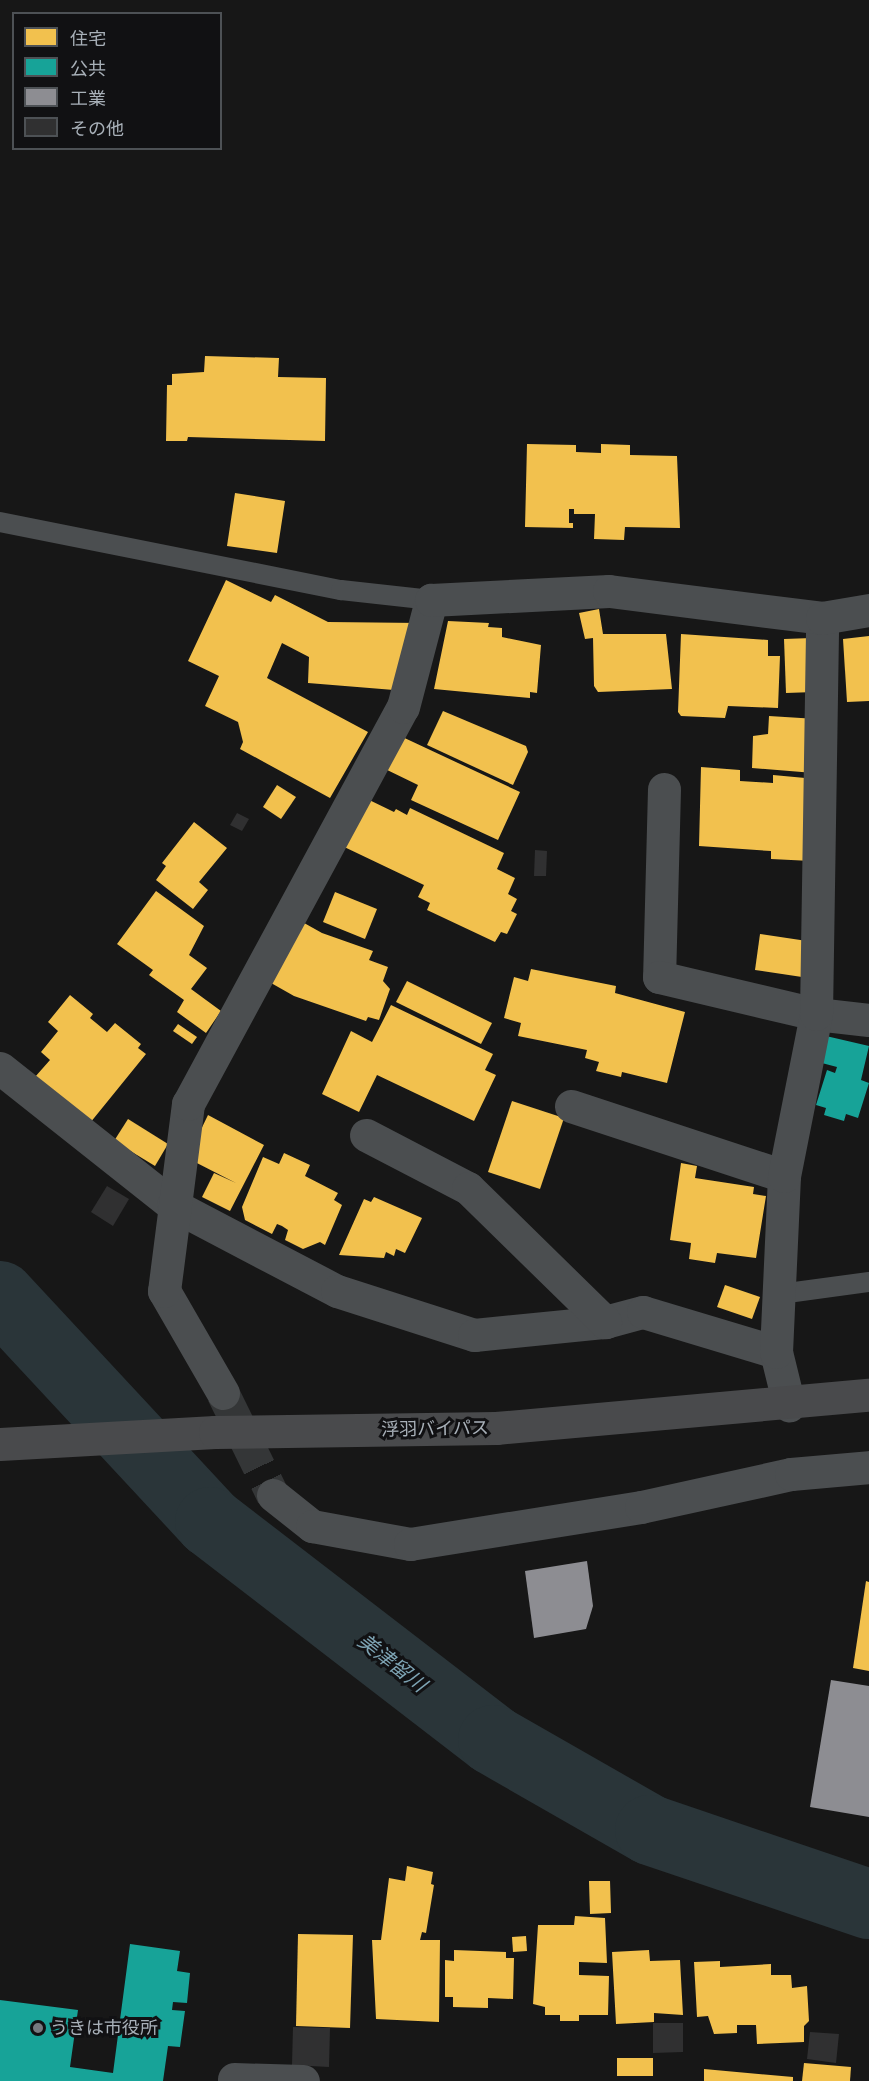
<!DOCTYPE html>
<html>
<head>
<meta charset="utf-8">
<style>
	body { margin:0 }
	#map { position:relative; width:869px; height:2081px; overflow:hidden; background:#171717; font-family:Figtree,"Noto Sans JP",sans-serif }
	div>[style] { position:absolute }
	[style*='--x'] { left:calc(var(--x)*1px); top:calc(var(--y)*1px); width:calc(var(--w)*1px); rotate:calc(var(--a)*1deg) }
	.homes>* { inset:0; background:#f2c14e }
	.public>* { inset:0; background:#17a398 }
	.industry>* { inset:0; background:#8d8d92 }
	.river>* { height:70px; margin:-35px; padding:0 35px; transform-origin:35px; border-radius:35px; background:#2a3539 }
	.building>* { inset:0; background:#303031 }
	.street-tunnel>* { height:33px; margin-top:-16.5px; transform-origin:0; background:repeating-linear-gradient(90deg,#343637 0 33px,transparent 0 49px) }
	.lane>* { height:20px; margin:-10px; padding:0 10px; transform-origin:10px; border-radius:10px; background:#4b4e50 }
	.street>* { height:33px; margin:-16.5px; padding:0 16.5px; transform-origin:16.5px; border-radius:16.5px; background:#4b4e50 }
	.highway>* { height:33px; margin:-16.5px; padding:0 16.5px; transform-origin:16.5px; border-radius:16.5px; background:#494a4c }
	.dots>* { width:16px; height:16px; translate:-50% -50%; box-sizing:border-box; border:3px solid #111113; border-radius:50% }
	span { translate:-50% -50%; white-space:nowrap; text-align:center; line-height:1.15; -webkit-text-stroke:6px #111113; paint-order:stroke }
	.street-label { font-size:18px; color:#a8b0b8 }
	.poi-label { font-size:18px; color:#a8b0b8 }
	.left { translate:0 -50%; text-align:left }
	.water-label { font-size:20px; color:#7ea4b4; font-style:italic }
	.legend { position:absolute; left:12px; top:12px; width:210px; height:138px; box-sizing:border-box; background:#111113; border:2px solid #4d5155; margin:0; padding:8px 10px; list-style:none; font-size:18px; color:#a8b0b8 }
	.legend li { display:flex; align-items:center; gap:12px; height:30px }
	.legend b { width:30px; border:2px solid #4d5155 }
</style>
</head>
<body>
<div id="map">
	<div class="homes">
		<i style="clip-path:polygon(205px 356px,279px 358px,278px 377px,326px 378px,325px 441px,188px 437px,187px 441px,166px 441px,167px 385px,172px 385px,172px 374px,204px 372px)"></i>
		<i style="clip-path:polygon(527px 444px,576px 445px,576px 452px,601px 453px,601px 444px,630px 445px,630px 455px,677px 456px,680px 528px,625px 527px,624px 540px,594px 539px,595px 514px,574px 514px,574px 509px,569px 509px,569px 523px,573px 523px,573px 528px,525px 527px)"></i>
		<i style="clip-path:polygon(235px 493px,285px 501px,277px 553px,227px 546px)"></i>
		<i style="clip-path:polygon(226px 580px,271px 602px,275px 595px,328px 622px,420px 623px,394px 690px,308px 683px,309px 657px,282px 643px,267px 678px,368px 732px,330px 798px,240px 749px,243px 742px,238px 722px,205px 706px,219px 676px,188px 661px)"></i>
		<i style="clip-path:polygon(599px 609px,603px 634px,666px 634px,672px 689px,598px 692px,594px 686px,593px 638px,585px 639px,579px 613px)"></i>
		<i style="clip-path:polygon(448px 621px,489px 623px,488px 627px,502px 628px,502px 637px,541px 645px,537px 693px,530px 692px,530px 698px,434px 689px)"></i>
		<i style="clip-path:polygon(681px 634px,768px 640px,768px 656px,780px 656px,778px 708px,728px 706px,725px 718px,681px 716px,678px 712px)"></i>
		<i style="clip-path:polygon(869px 636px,869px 701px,847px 702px,843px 639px)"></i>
		<i style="clip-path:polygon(812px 638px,814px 692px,786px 693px,784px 639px)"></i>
		<i style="clip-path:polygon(443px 711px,526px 746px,528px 752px,513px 785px,427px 745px)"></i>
		<i style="clip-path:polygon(769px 716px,817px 719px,814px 773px,752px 768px,753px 736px,768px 734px)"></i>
		<i style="clip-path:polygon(396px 734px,520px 792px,498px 840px,411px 800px,418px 785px,381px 767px)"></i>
		<i style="clip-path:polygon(701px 767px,740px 770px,740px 781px,773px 783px,773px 775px,816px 779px,811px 861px,771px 859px,771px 851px,699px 846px)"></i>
		<i style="clip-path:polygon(277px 785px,296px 797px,281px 819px,263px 807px)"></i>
		<i style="clip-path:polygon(361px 796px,394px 812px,396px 809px,407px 815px,410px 808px,504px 853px,497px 869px,515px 878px,508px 894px,517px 899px,511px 911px,517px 914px,507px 934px,501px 932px,495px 942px,427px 910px,430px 903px,418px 897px,424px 885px,338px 844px)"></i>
		<i style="clip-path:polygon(194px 822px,227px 848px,199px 882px,208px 890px,193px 909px,156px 880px,166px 866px,162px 863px)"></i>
		<i style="clip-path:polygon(156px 891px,204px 926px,189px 955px,207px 968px,191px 989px,221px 1011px,206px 1033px,177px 1012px,184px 1000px,149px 975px,153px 970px,117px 944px)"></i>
		<i style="clip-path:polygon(335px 892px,377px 909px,365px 939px,323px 922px)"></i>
		<i style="clip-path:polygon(297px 919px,322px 933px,373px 951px,369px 960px,388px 967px,383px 981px,390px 989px,379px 1020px,368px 1017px,366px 1021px,294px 996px,264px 979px)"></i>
		<i style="clip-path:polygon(760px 934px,807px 941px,802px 977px,755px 970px)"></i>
		<i style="clip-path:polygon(531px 969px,616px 986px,615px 993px,685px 1012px,667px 1083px,622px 1072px,621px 1077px,596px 1071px,599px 1062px,585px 1058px,587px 1050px,518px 1036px,521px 1023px,504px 1018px,514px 977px,528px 981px)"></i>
		<i style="clip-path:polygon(407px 981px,492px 1023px,481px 1044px,396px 1002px)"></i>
		<i style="clip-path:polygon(70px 995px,93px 1014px,90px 1018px,107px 1032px,115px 1023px,141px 1044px,138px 1048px,146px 1054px,90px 1123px,35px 1077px,50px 1060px,41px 1052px,58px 1031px,48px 1022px)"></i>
		<i style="clip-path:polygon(391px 1005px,493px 1054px,485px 1070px,496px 1075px,474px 1121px,377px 1075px,359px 1112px,322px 1094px,351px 1031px,372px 1042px)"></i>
		<i style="clip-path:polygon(178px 1024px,197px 1037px,192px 1044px,173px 1031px)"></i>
		<i style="clip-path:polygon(512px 1101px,564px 1118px,540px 1189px,488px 1172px)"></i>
		<i style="clip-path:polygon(208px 1115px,264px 1145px,230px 1211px,202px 1197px,214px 1173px,236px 1183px,191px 1160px,194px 1144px)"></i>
		<i style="clip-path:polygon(128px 1119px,168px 1144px,155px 1166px,114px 1141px)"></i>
		<i style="clip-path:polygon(284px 1153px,310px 1165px,305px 1176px,338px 1193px,334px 1200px,342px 1205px,325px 1245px,320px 1242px,303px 1249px,285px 1240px,288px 1230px,282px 1226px,277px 1224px,272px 1234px,245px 1220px,242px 1207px,263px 1157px,279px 1164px)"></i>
		<i style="clip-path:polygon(681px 1163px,697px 1166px,695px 1178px,754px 1187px,753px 1194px,766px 1196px,756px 1258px,717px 1253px,715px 1263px,689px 1259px,691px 1243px,670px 1240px)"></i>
		<i style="clip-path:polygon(374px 1197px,422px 1218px,405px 1253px,396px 1249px,394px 1256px,386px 1252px,384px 1258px,339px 1255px,364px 1199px,371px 1202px)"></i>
		<i style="clip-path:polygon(725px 1285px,760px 1297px,752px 1319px,717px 1307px)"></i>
		<i style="clip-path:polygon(866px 1581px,869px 1582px,869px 1671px,853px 1668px)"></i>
		<i style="clip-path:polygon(407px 1866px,433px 1872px,431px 1884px,434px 1885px,426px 1933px,422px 1932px,420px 1940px,440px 1940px,439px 2022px,376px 2019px,372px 1940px,381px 1940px,389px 1878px,405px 1881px)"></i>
		<i style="clip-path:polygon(589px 1881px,610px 1881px,611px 1913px,590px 1914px)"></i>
		<i style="clip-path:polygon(575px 1916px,605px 1918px,607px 1963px,579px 1962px,579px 1975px,609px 1976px,608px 2015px,579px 2015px,579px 2021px,560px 2021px,560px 2015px,545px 2015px,545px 2007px,533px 2004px,538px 1925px,574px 1925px)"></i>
		<i style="clip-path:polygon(298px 1934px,353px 1935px,350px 2028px,296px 2026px)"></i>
		<i style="clip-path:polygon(526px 1936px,527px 1951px,513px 1952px,512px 1937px)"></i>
		<i style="clip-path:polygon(454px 1950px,506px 1952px,506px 1958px,514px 1958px,513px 1999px,488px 1998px,488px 2008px,453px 2007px,453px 1997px,445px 1997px,445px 1960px,454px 1961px)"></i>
		<i style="clip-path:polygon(649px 1950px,650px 1961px,680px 1960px,683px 2015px,654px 2013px,654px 2022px,616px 2024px,612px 1952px)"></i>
		<i style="clip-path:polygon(720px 1961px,720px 1967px,771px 1964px,771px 1975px,791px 1975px,792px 1988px,807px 1986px,809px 2021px,804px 2026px,804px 2042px,757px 2044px,756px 2025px,737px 2025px,737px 2033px,714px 2034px,708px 2016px,697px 2017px,694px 1962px)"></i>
		<i style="clip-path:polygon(617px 2058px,653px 2058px,653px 2076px,617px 2076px)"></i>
		<i style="clip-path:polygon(804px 2063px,851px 2067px,850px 2081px,802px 2081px)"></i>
		<i style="clip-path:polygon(704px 2069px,793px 2077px,793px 2081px,704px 2081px)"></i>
	</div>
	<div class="public">
		<i style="clip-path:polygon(826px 1036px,869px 1046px,861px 1080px,869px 1083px,858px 1118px,846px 1114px,844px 1121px,824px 1115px,826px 1108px,816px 1105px,827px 1070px,835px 1073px,837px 1067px,818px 1062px)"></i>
		<i style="clip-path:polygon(130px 1944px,180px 1951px,177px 1971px,190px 1973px,187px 2003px,173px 2002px,172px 2010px,185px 2011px,180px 2047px,168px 2046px,163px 2081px,0 2081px,0 2000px,78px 2010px,70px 2067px,113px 2073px)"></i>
	</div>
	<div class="industry">
		<i style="clip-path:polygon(587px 1561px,593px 1606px,586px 1629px,534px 1638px,525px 1571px)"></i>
		<i style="clip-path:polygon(831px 1680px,869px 1686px,869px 1817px,810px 1807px)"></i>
	</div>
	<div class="river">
		<i style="--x:0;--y:1296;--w:309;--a:47.1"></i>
		<i style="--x:210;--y:1522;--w:357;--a:37.6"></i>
		<i style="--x:493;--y:1740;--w:181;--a:29.8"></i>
		<i style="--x:650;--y:1830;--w:231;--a:18.7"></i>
	</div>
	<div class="building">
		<i style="clip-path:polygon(237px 813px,249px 819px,242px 831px,230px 825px)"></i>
		<i style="clip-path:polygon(535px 850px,547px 851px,546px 876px,534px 876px)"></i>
		<i style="clip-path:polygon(107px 1186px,129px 1199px,113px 1226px,91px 1212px)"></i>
		<i style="clip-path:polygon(653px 2023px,683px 2023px,683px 2052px,653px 2053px)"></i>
		<i style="clip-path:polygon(293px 2027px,330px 2028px,329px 2067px,292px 2065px)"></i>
		<i style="clip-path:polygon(810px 2032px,839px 2034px,836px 2063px,807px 2059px)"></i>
	</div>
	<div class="street-tunnel">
		<i style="--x:223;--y:1393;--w:114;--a:63.9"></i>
	</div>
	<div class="lane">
		<i style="--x:0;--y:522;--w:348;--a:11.3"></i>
		<i style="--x:341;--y:590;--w:91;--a:6.3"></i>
		<i style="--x:780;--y:1294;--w:90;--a:-7.7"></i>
	</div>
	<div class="street">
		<i style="--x:664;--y:789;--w:188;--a:91.5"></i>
		<i style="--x:659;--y:977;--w:161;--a:13.3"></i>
		<i style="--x:816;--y:1014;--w:53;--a:6.5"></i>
		<i style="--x:0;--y:1068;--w:221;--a:38.4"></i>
		<i style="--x:173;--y:1205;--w:185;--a:27.7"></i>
		<i style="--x:337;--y:1291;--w:144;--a:17.8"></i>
		<i style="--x:474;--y:1335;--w:132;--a:-5.7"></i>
		<i style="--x:605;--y:1322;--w:39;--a:-15"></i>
		<i style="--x:643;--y:1312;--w:139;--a:16.7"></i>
		<i style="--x:776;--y:1352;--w:55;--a:76.2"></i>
		<i style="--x:571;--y:1106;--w:224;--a:18.2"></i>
		<i style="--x:366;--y:1135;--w:115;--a:27.5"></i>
		<i style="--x:468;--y:1188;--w:192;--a:44.4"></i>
		<i style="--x:776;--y:1352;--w:176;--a:-87.4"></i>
		<i style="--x:784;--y:1176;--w:165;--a:-78.8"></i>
		<i style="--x:816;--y:1014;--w:396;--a:-89.1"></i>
		<i style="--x:223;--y:1393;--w:118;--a:-120"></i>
		<i style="--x:164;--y:1291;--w:189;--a:-82.7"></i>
		<i style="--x:188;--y:1104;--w:451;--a:-61.6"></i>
		<i style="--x:403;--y:707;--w:111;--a:-75.3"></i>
		<i style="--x:431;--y:600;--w:178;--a:-2.9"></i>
		<i style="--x:609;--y:591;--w:215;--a:7.2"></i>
		<i style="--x:822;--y:618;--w:48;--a:-9.7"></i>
		<i style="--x:273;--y:1495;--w:50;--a:38.5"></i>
		<i style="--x:312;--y:1526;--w:100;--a:10.4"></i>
		<i style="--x:410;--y:1544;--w:234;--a:-9.1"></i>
		<i style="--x:641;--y:1507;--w:154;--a:-12.4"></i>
		<i style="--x:791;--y:1474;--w:78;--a:-5.1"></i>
		<i style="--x:234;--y:2079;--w:69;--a:1.7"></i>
	</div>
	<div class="highway">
		<i style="--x:0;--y:1444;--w:215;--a:-3.2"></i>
		<i style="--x:215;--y:1432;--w:281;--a:-0.8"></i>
		<i style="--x:496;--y:1428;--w:374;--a:-5.1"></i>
	</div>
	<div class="dots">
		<i style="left:38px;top:2028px;background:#757a80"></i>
	</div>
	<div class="street-label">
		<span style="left:435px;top:1429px;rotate:-1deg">浮羽バイパス</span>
	</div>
	<div class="poi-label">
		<span class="left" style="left:50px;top:2028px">うきは市役所</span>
	</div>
	<div class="water-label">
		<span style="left:392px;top:1663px;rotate:38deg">美津留川</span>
	</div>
	<ul class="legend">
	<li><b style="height:16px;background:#f2c14e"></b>住宅</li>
	<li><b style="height:16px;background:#17a398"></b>公共</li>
	<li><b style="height:16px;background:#8d8d92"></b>工業</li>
	<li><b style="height:16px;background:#303031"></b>その他</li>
	</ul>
</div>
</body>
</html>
